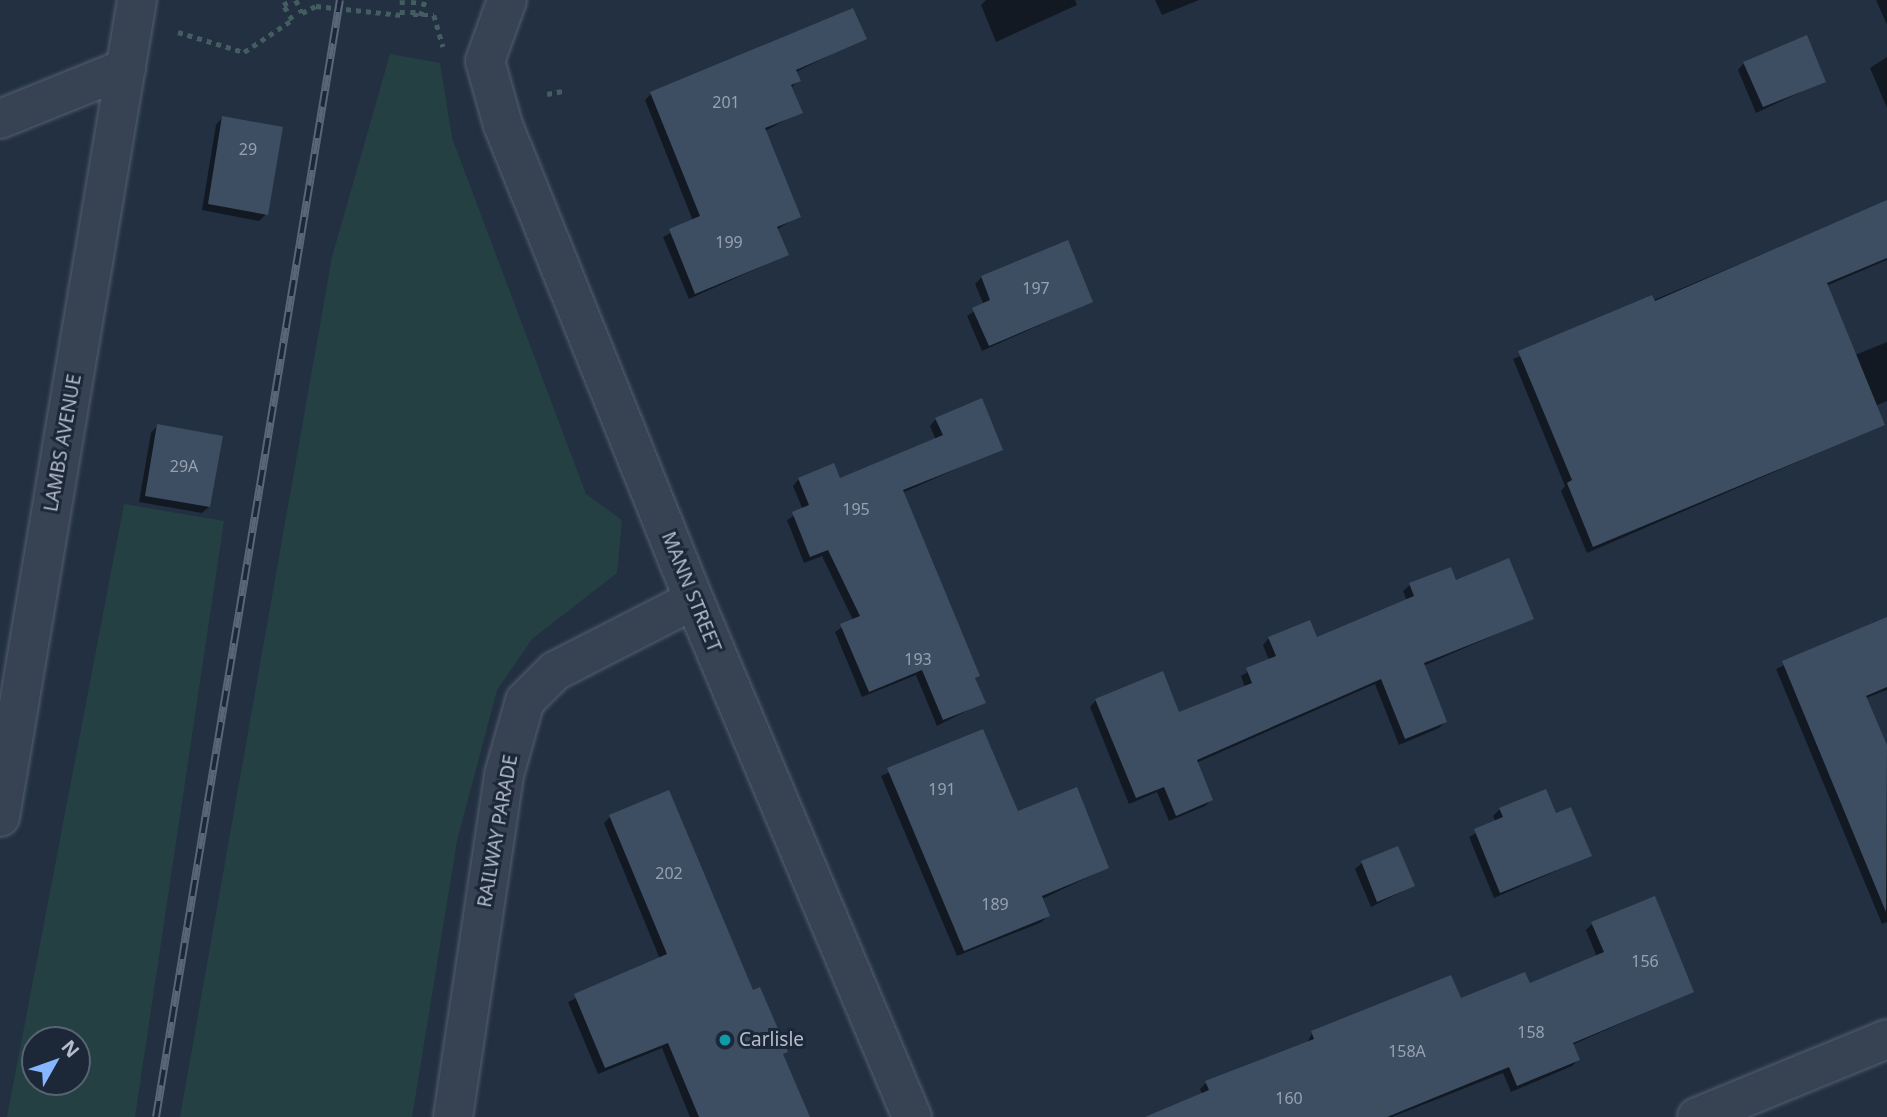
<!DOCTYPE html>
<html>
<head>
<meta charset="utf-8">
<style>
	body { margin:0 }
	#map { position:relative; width:1887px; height:1117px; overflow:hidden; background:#223042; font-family:"Noto Sans",sans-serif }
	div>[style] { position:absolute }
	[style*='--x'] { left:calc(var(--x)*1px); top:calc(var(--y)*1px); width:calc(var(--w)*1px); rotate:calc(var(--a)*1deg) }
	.green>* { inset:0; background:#254043 }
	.shadow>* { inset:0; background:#0007 }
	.building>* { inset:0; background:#3e4e62 }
	.path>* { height:4.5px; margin-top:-2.25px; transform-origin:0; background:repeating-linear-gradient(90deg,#435d60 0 5px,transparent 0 10px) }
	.roads { filter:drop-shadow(0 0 2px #55606f) drop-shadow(0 0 2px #55606f) }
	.minor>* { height:38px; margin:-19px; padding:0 19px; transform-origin:19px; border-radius:19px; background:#374252 }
	.rail>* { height:8px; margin-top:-4px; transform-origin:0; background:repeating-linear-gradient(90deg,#1c2737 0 16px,#596679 0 32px); box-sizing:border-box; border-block:2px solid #596679 }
	.dots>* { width:19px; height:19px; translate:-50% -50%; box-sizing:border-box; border:4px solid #1c2737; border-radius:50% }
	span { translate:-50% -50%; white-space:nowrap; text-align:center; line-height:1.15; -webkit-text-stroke:6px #1c2737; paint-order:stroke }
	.number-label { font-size:16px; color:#96a1b2 }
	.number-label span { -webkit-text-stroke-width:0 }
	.street-label { font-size:19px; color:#b4bdcc }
	.poi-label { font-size:19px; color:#b4bdcc }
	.left { translate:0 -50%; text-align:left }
	.north { position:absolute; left:21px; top:1026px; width:70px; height:70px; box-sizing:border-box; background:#1c2737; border:2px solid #596373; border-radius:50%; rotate:50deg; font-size:19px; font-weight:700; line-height:28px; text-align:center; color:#b4bdcc }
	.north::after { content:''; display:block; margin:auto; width:24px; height:32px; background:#86b6ff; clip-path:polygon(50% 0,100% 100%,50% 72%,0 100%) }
</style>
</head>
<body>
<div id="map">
	<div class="green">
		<i style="clip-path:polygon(390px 54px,440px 63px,452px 138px,586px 494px,622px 520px,617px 573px,532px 639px,497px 690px,457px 841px,412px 1117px,180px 1117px,332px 257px)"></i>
		<i style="clip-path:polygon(evenodd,124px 504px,224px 521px,135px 1117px,7px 1117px,124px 504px,77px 1040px,77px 1082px,35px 1082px,35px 1040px,77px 1040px)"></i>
	</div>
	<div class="shadow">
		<i style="clip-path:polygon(986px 0,1075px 0,1077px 5px,996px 42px,981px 5px)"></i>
		<i style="clip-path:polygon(1155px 0,1199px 0,1162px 15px)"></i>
		<i style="clip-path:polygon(1876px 0,1887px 0,1887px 25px)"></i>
		<i style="clip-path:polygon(864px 38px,796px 72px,799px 80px,791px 88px,800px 112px,765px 131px,799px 216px,776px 230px,787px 255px,689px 299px,663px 237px,693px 221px,645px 100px,651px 94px)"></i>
		<i style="clip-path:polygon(1887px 57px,1887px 108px,1870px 68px)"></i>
		<i style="clip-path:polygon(1744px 63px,1824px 81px,1756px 113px,1738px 70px)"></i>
		<i style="clip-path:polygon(222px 118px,266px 214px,259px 221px,202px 210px,216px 125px)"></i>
		<i style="clip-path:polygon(1887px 202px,1887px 260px,1826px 286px,1855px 355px,1887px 342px,1887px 401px,1875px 406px,1883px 425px,1587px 553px,1561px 491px,1565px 486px,1513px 359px)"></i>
		<i style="clip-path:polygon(982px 277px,1091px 302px,982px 351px,967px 316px,984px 305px,975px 284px)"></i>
		<i style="clip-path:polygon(936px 419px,1001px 449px,902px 493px,978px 675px,974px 680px,984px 702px,937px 726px,916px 675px,862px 697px,835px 632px,853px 620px,822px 556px,804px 563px,787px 520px,803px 510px,793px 486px,799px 479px,839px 480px,936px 440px,930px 426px)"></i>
		<i style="clip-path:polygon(157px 426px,209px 507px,202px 513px,139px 502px,151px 433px)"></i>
		<i style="clip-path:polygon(1455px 582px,1532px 619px,1423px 666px,1445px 722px,1439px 728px,1399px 745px,1375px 684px,1196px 763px,1211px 800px,1205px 806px,1169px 821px,1157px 792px,1129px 804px,1090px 707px,1096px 700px,1178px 714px,1245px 687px,1241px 676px,1269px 660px,1263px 645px,1269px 638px,1316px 639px,1407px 601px,1403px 591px,1410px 585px)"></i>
		<i style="clip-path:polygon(1887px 619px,1887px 690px,1866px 698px,1887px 750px,1887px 922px,1882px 924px,1776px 669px)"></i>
		<i style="clip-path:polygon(982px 731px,1017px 814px,1107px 868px,1042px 899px,1048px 915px,1042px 922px,957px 956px,881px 776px)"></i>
		<i style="clip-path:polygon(1500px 809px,1555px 816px,1590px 856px,1494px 898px,1469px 837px,1496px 822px,1493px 816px)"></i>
		<i style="clip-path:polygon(610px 817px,752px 992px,808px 1117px,690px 1117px,662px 1048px,598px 1074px,568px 1002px,660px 959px,604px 823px)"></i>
		<i style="clip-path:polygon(1362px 863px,1413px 886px,1371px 907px,1355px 869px)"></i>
		<i style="clip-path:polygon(1592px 924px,1692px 992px,1572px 1045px,1578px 1060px,1572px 1066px,1511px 1092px,1503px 1073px,1392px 1117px,1147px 1117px,1202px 1094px,1200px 1089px,1206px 1083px,1307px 1044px,1312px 1033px,1529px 985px,1597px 957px,1586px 930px)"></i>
	</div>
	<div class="building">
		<i style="clip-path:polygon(853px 8px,867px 39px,796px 70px,801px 81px,791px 85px,803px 113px,765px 128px,801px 217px,777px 227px,789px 255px,695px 294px,669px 229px,700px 216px,650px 92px)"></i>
		<i style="clip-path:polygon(1807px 35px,1826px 82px,1763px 107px,1743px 62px)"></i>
		<i style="clip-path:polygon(222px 116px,283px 127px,268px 215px,208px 204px)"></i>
		<i style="clip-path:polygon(1887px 200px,1887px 258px,1827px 283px,1885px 425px,1593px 547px,1567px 483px,1572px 480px,1518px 351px,1652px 295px,1655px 301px)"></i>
		<i style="clip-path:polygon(1068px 240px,1093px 302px,989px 346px,972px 308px,990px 300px,981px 276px)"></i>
		<i style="clip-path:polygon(982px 398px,1003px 450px,903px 490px,980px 676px,975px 678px,986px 703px,943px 720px,922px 670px,869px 692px,840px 624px,860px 616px,828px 550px,810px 557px,792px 512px,809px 505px,798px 478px,834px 463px,840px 478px,943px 435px,935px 418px)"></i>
		<i style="clip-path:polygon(157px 424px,223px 436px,210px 507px,145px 496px)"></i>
		<i style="clip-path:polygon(1509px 558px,1534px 619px,1424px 663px,1447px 722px,1405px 739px,1381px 679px,1197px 760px,1213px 800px,1176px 816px,1164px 787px,1136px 798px,1095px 699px,1163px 671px,1179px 712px,1252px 683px,1246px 668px,1276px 656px,1268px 637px,1310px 620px,1317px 637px,1414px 596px,1409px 583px,1451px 567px,1456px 580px)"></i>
		<i style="clip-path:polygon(1887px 617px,1887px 687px,1866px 696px,1887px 745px,1886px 912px,1782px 661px)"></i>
		<i style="clip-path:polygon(983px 729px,1018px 811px,1077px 787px,1109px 868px,1042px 896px,1050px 916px,964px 951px,887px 768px)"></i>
		<i style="clip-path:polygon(1546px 789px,1556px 813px,1571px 807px,1592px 856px,1500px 893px,1474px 829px,1503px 817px,1499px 808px)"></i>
		<i style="clip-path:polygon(669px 790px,753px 990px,760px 987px,788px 1052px,783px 1054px,810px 1117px,699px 1117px,668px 1043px,605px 1068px,574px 994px,667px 954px,609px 815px)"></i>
		<i style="clip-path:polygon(1398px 846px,1415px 886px,1377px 902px,1361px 861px)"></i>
		<i style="clip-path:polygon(1655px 896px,1694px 992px,1573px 1043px,1580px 1060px,1517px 1086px,1509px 1067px,1387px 1117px,1145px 1117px,1209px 1090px,1205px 1081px,1314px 1039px,1311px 1031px,1451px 975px,1461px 998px,1525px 972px,1530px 983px,1604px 952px,1591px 922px)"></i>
	</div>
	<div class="path">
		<i style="--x:296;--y:0;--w:14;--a:65"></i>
		<i style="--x:302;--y:13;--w:16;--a:-27"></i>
		<i style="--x:316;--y:6;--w:86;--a:6"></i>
		<i style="--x:402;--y:15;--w:15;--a:-90"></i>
		<i style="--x:414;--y:0;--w:15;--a:94"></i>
		<i style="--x:413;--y:15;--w:21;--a:0"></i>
		<i style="--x:434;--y:15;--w:33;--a:74"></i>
		<i style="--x:420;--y:16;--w:17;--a:-73"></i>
		<i style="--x:178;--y:32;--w:69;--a:16.9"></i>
		<i style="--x:244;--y:52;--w:58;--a:-33.7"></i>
		<i style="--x:292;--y:20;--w:17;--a:-121"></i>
		<i style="--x:283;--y:5;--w:10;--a:-29"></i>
		<i style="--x:547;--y:94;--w:16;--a:-11"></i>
	</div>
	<div class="roads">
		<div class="minor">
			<i style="--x:507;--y:0;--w:65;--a:109.8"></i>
			<i style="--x:485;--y:61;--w:66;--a:74.3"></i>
			<i style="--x:503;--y:125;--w:512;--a:68.09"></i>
			<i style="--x:694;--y:600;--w:561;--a:67.14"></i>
			<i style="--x:0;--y:119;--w:136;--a:-22"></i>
			<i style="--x:0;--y:817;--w:828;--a:-80.48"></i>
			<i style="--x:453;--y:1117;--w:346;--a:-81.5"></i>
			<i style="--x:504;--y:775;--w:77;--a:-74.2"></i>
			<i style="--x:525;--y:701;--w:42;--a:-45"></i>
			<i style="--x:555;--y:671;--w:156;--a:-27.1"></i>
			<i style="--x:1697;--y:1117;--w:205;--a:-22.3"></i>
		</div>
	</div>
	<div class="rail">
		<i style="--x:156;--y:1117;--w:1132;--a:-80.65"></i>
	</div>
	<div class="dots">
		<i style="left:725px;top:1040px;background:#0f9aa8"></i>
	</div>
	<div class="number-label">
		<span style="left:726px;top:102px">201</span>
		<span style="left:248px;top:149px">29</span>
		<span style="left:729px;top:242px">199</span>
		<span style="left:1036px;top:288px">197</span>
		<span style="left:184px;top:466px">29A</span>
		<span style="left:856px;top:509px">195</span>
		<span style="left:918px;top:659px">193</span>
		<span style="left:942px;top:789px">191</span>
		<span style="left:669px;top:873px">202</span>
		<span style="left:995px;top:904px">189</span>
		<span style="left:1645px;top:961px">156</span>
		<span style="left:1531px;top:1032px">158</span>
		<span style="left:1407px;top:1051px">158A</span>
		<span style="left:1289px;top:1098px">160</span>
	</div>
	<div class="street-label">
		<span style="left:63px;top:443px;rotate:-80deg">LAMBS AVENUE</span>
		<span style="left:691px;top:592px;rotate:68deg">MANN STREET</span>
		<span style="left:498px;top:831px;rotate:-80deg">RAILWAY PARADE</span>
	</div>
	<div class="poi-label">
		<span class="left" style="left:739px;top:1040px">Carlisle</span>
	</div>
	<div class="north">N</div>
</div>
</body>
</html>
